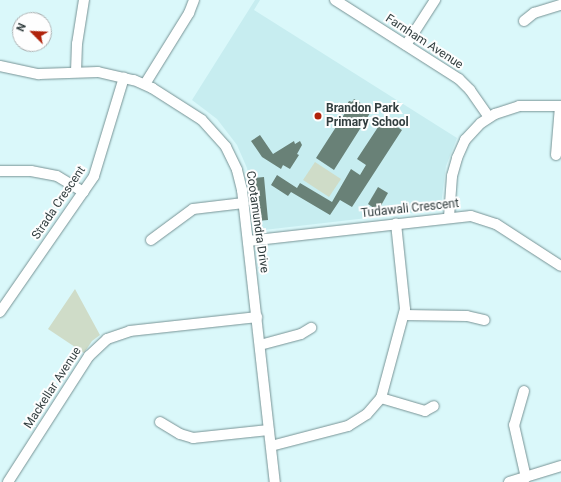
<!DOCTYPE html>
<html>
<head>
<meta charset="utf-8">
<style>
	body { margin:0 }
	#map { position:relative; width:561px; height:482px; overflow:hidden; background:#daf8fa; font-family:Roboto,sans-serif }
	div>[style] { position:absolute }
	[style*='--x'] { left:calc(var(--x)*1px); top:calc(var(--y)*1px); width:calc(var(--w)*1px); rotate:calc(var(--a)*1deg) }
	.built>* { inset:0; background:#c7edf0 }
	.green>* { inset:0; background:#cfdcc8 }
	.building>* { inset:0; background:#698177 }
	.roads { filter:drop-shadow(0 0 1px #779395) drop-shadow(0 0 1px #779395) }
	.minor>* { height:10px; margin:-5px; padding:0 5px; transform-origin:5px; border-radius:5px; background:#fff }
	.dots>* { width:11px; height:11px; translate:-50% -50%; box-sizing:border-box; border:2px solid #fefefe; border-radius:50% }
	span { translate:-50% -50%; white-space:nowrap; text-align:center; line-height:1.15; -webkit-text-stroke:4px #fefefe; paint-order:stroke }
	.street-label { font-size:12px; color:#323e3f }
	.poi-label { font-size:12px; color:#323e3f; font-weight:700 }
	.left { translate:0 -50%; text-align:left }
	.north { position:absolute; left:12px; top:12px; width:40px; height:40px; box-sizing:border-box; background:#fefefe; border:1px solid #acb1b2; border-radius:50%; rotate:294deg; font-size:11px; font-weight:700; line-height:16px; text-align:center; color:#323e3f }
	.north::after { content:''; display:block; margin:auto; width:14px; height:18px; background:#b0230b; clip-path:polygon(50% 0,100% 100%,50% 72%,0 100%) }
</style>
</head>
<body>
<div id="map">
	<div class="built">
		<i style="clip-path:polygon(255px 0,260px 0,254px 10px,457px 138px,446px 166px,441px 205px,436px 210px,264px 230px,258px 227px,247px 168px,237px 145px,217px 119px,192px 100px)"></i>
	</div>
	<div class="green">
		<i style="clip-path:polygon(315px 162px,341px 179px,329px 197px,303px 180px)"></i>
		<i style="clip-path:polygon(75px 289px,100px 335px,92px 341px,84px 353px,48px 329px)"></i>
	</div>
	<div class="building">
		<i style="clip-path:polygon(354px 99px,372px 110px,334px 170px,316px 158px,345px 113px,343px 111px,349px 101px,352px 102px)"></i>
		<i style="clip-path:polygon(384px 118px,402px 130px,352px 207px,340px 200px,330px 215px,291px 192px,288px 196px,271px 185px,277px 175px,297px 188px,300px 183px,332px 202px,351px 169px,360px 175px,366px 165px,357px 159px)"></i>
		<i style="clip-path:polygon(260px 135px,273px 154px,294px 141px,295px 144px,300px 141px,302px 145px,297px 154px,299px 155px,290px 169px,283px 165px,281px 169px,262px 157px,251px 141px)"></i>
		<i style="clip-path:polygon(264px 177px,268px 220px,257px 221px,253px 178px)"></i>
		<i style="clip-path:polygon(378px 187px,388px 193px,378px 211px,368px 204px)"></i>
	</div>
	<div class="roads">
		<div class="minor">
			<i style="--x:335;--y:0;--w:147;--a:32.5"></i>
			<i style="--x:459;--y:79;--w:16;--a:45"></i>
			<i style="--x:470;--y:90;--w:33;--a:55"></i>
			<i style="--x:524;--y:21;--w:13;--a:-39"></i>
			<i style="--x:534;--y:13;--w:28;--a:-17"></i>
			<i style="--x:406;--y:45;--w:54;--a:-57.2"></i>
			<i style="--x:0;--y:66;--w:40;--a:12"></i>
			<i style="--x:39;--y:74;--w:59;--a:-1.9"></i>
			<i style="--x:98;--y:72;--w:37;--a:13"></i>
			<i style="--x:134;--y:80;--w:20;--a:24"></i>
			<i style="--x:152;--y:88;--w:59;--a:32.6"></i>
			<i style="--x:202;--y:120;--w:36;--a:48"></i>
			<i style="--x:226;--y:147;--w:25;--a:64"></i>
			<i style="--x:237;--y:170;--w:21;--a:76"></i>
			<i style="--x:242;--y:190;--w:294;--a:83.6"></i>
			<i style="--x:76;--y:72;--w:28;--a:-88"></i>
			<i style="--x:77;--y:44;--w:45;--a:-81"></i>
			<i style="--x:145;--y:84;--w:84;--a:-58.2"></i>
			<i style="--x:189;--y:13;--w:14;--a:-69"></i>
			<i style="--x:556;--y:155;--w:49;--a:-85.3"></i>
			<i style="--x:0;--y:171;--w:31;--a:0"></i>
			<i style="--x:31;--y:171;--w:26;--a:11"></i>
			<i style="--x:57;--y:176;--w:31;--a:31"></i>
			<i style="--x:449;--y:217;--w:41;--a:-85.8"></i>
			<i style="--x:452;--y:176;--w:19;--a:-74"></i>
			<i style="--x:457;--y:158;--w:20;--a:-66"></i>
			<i style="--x:465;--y:140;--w:23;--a:-47"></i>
			<i style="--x:481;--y:123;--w:17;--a:-33"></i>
			<i style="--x:495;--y:114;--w:25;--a:-18"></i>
			<i style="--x:519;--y:106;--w:42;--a:0"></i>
			<i style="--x:151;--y:240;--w:52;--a:-36.4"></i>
			<i style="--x:193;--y:209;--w:51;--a:-6.7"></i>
			<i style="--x:248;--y:241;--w:224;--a:-6.4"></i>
			<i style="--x:471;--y:216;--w:26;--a:18"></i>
			<i style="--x:496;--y:224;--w:77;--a:32.9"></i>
			<i style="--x:0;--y:312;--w:165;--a:-55.3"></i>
			<i style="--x:94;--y:176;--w:103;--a:-73.1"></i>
			<i style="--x:404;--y:315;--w:63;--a:0.9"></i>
			<i style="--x:467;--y:316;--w:18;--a:13"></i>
			<i style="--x:260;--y:345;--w:42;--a:-15"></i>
			<i style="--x:301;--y:334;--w:12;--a:-31"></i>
			<i style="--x:524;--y:391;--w:35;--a:106"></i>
			<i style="--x:514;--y:425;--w:54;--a:77.2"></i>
			<i style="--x:381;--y:398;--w:46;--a:16.5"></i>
			<i style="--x:425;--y:411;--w:10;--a:-29"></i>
			<i style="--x:160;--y:422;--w:23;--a:31"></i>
			<i style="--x:180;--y:434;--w:14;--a:17"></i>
			<i style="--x:193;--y:438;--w:76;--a:-6"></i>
			<i style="--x:271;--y:446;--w:80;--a:-14.6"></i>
			<i style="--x:348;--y:426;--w:22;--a:-32"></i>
			<i style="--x:367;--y:414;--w:21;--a:-49"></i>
			<i style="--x:381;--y:398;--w:92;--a:-74.9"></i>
			<i style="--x:405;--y:309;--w:86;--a:-96"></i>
			<i style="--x:8;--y:482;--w:150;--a:-57.3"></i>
			<i style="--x:89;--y:356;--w:25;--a:-43"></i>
			<i style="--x:107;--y:339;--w:24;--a:-19"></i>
			<i style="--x:130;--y:331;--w:128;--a:-6.3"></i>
			<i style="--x:509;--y:482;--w:54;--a:-17.1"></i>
		</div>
	</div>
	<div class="dots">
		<i style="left:318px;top:116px;background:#b0230b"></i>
	</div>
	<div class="street-label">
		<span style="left:424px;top:42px;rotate:33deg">Farnham Avenue</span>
		<span style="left:59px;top:203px;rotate:-56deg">Strada Crescent</span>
		<span style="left:410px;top:209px;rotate:-6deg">Tudawali Crescent</span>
		<span style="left:257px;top:222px;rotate:82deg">Cootamundra Drive</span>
		<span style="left:53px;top:388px;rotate:-57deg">Mackellar Avenue</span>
	</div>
	<div class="poi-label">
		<span class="left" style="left:326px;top:116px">Brandon Park<br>Primary School</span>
	</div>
	<div class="north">N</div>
</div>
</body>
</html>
